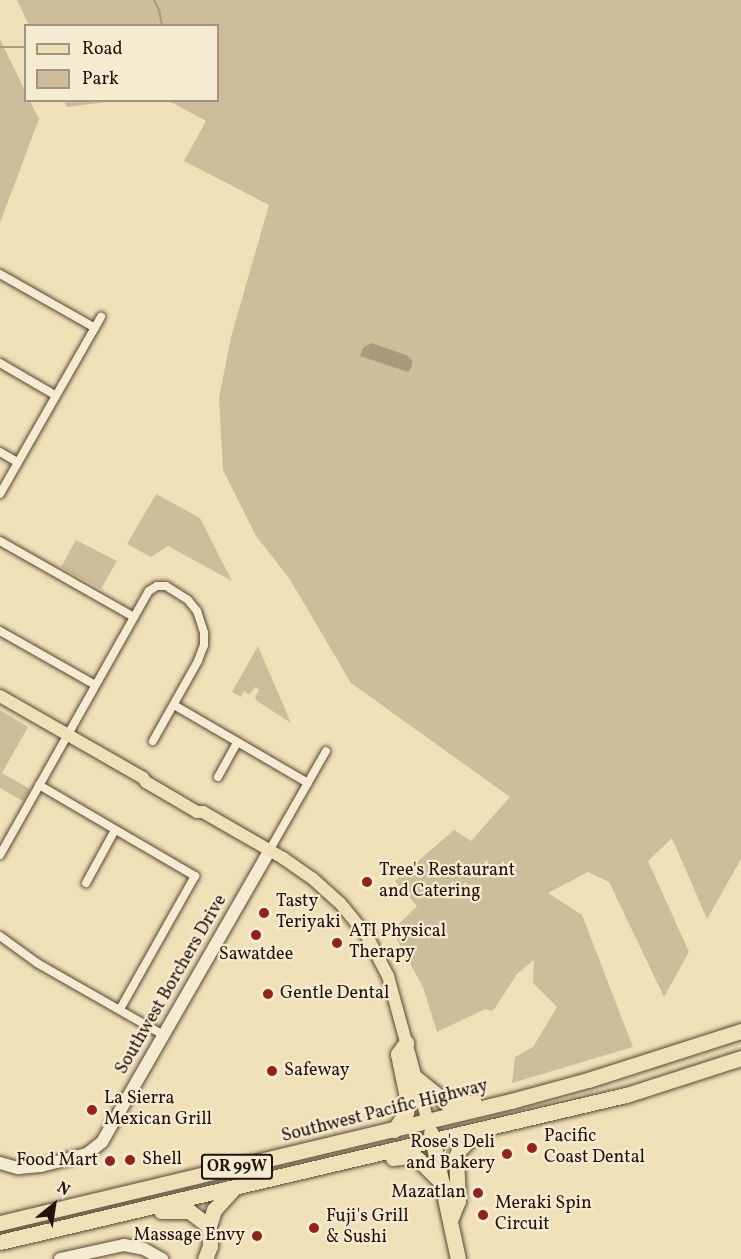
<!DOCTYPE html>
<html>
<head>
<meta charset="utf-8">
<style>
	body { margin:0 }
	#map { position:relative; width:741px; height:1259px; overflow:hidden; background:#f0e0b8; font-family:Vollkorn,serif }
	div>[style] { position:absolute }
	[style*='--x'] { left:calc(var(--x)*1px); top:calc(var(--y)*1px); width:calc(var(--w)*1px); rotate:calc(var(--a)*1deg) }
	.green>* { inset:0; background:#cdbd9b }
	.water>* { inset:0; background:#aa9a7d }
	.stream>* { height:2px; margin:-1px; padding:0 1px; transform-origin:1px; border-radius:1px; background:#aa9a7d }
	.roads { filter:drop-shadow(0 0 2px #564636) drop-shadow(0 0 2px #564636) }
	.street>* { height:8px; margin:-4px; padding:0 4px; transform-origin:4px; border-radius:4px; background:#f5ebd1 }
	.secondary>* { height:12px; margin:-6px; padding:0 6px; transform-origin:6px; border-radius:6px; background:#f5ebd1 }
	.primary>* { height:12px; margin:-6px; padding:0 6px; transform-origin:6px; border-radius:6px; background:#f0e0b8 }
	.highway>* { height:15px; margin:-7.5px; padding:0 7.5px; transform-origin:7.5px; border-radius:7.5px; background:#f0e0b8 }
	.dots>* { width:16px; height:16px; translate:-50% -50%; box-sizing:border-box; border:3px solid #f5ebd1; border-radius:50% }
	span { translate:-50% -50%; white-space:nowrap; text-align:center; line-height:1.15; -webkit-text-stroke:4.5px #f5ebd1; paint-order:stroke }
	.shield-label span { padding:2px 4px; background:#f5ebd1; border:2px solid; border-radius:4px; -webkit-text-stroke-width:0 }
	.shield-label { font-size:16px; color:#23120b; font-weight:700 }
	.poi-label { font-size:18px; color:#23120b }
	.left { translate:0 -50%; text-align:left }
	.right { translate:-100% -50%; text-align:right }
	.street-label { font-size:18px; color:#23120b }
	.legend { position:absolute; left:24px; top:24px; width:195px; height:78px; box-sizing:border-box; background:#f5ebd1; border:2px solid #a19482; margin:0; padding:8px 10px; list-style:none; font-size:18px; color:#23120b }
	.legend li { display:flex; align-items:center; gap:12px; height:30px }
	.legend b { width:30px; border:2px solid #a19482 }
	.north { position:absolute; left:24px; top:1175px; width:60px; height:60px; -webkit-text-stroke:4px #f5ebd1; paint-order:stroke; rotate:30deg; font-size:16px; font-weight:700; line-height:24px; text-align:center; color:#23120b }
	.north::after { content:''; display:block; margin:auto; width:21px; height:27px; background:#23120b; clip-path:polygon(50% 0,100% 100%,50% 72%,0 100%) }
</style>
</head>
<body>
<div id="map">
	<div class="green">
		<i style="clip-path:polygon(17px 0,741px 0,741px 859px,707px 919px,672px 838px,648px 861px,689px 952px,664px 997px,609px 882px,588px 872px,548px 893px,582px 915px,633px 1047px,512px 1083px,515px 1057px,533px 1047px,557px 1007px,533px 983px,534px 960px,517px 974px,493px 1011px,485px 1009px,437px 1032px,423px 987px,392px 931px,417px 906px,395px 881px,454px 830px,471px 841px,510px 797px,351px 683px,289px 578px,256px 536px,223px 470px,219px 398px,231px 337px,269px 205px,184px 161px,206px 121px,173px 103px,159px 101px,218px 100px,218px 26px,29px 25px)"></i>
		<i style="clip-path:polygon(0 39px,25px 91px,26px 100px,30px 101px,39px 119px,0 223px)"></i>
		<i style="clip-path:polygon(64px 101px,115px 101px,67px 107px)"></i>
		<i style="clip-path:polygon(156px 494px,200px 518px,232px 581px,168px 546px,151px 557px,127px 544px)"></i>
		<i style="clip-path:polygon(76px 540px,117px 561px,101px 589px,61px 567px)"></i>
		<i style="clip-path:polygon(258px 646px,291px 723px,257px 701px,255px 697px,259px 690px,255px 687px,249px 695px,244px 691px,241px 697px,232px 692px)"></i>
		<i style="clip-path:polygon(0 710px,28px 727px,2px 773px,30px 789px,23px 801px,0 788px)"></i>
	</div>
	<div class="water">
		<i style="clip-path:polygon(371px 343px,406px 355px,412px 360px,412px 366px,408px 372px,360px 356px,363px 348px)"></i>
	</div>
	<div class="stream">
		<i style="--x:154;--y:0;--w:11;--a:63"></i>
		<i style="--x:159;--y:10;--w:16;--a:79"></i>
		<i style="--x:0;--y:47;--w:26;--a:0"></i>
	</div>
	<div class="roads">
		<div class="street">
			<i style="--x:0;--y:274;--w:109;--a:29.6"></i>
			<i style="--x:0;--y:363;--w:64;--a:30.2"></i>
			<i style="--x:0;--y:452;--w:20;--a:30"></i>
			<i style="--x:0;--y:494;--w:204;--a:-60.3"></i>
			<i style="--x:0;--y:541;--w:154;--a:29.6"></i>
			<i style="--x:0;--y:631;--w:109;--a:29.6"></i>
			<i style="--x:174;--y:705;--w:155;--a:30.2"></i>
			<i style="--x:218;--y:777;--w:39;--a:-61"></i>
			<i style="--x:39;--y:785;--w:181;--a:30.3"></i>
			<i style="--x:195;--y:876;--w:153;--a:119.4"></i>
			<i style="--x:269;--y:851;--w:115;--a:-60.3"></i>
			<i style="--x:0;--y:855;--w:303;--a:-60.6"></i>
			<i style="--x:149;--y:591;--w:9;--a:-32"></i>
			<i style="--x:157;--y:586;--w:9;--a:0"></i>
			<i style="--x:166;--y:586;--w:26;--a:32"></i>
			<i style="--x:188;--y:600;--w:14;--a:51"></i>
			<i style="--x:197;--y:611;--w:23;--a:72"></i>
			<i style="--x:204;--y:633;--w:12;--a:90"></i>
			<i style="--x:204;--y:645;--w:17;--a:111"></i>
			<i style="--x:198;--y:661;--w:92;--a:119.4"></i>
			<i style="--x:86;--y:883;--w:60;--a:-61.3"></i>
			<i style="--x:0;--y:936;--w:46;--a:36.1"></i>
			<i style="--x:37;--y:963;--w:147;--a:29.7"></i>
		</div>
		<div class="secondary">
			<i style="--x:0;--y:1163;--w:19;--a:16"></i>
			<i style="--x:18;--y:1168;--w:23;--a:-5"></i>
			<i style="--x:41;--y:1166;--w:48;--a:-14.6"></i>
			<i style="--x:87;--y:1154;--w:19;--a:-39"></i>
			<i style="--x:102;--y:1142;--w:336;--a:-60.1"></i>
			<i style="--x:60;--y:1259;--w:66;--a:-12.3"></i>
			<i style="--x:124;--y:1245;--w:20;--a:11"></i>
			<i style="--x:144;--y:1249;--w:21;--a:29"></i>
		</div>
		<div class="primary">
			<i style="--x:0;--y:696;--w:165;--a:29.8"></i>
			<i style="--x:143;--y:778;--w:5;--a:53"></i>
			<i style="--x:146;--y:782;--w:59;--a:30.5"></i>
			<i style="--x:197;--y:812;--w:6;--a:0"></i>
			<i style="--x:203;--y:812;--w:92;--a:29.9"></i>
			<i style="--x:283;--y:858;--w:35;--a:35"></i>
			<i style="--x:312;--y:878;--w:38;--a:42"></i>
			<i style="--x:340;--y:903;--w:43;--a:50.7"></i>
			<i style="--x:367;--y:936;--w:45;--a:62.3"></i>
			<i style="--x:388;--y:976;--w:151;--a:74.7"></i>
		</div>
		<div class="highway">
			<i style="--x:416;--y:1078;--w:41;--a:39.1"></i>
			<i style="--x:448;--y:1104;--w:9;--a:6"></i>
			<i style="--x:457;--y:1105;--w:17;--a:-10"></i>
			<i style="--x:394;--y:1130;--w:21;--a:-55"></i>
			<i style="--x:406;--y:1113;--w:11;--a:-80"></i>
			<i style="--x:408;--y:1102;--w:49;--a:-101.8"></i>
			<i style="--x:398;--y:1054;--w:14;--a:-54"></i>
			<i style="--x:431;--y:1133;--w:129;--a:77.9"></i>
			<i style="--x:393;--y:1158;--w:16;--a:-7"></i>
			<i style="--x:409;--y:1156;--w:9;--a:18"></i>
			<i style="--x:418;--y:1159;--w:34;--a:45"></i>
			<i style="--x:161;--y:1211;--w:28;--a:0"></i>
			<i style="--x:189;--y:1211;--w:25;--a:37"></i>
			<i style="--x:451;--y:1218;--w:18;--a:-68"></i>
			<i style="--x:458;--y:1201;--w:44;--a:-92.6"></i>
			<i style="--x:456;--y:1157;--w:8;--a:-67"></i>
			<i style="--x:459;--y:1150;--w:28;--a:-46"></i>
			<i style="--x:0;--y:1223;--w:525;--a:-13.43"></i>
			<i style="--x:511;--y:1101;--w:80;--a:-15.3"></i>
			<i style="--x:588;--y:1080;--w:161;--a:-17.8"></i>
			<i style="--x:0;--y:1242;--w:643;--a:-13.22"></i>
			<i style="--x:626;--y:1095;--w:121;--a:-17.8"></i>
			<i style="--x:205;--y:1259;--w:14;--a:-69"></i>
			<i style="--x:210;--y:1246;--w:20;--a:-93"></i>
			<i style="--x:209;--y:1226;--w:17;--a:-73"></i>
			<i style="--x:214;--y:1210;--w:31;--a:-48"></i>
		</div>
	</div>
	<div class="dots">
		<i style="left:367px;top:882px;background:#8f2418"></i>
		<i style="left:264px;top:913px;background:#8f2418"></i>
		<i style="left:256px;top:935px;background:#8f2418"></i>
		<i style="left:337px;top:943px;background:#8f2418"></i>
		<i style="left:268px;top:994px;background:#8f2418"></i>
		<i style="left:272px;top:1071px;background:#8f2418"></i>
		<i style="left:92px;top:1110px;background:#8f2418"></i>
		<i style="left:532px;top:1148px;background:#8f2418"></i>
		<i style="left:507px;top:1154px;background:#8f2418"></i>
		<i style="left:130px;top:1160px;background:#8f2418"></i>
		<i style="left:110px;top:1161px;background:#8f2418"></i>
		<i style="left:478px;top:1193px;background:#8f2418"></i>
		<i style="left:483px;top:1215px;background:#8f2418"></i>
		<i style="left:314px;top:1228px;background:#8f2418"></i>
		<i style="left:257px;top:1236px;background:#8f2418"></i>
	</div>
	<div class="shield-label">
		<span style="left:237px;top:1167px">OR 99W</span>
	</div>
	<div class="poi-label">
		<span class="left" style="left:379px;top:882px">Tree's Restaurant<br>and Catering</span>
		<span class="left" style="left:276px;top:913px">Tasty<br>Teriyaki</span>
		<span class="left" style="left:349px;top:943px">ATI Physical<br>Therapy</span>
		<span style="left:256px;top:955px">Sawatdee</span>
		<span class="left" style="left:280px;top:994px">Gentle Dental</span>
		<span class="left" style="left:284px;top:1071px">Safeway</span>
		<span class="left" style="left:104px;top:1110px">La Sierra<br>Mexican Grill</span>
		<span class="left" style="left:544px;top:1148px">Pacific<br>Coast Dental</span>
		<span class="right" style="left:495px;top:1154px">Rose's Deli<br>and Bakery</span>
		<span class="left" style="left:142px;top:1160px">Shell</span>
		<span class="right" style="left:98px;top:1161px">Food Mart</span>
		<span class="right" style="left:466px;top:1193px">Mazatlan</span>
		<span class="left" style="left:495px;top:1215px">Meraki Spin<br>Circuit</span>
		<span class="left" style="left:326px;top:1228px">Fuji's Grill<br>&amp; Sushi</span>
		<span class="right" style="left:245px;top:1236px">Massage Envy</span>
	</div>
	<div class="street-label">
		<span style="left:172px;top:985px;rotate:-60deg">Southwest Borchers Drive</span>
		<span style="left:385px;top:1112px;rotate:-14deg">Southwest Pacific Highway</span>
	</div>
	<ul class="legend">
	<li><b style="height:8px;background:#f0e0b8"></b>Road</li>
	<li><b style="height:16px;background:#cdbd9b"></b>Park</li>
	</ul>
	<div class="north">N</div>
</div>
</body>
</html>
